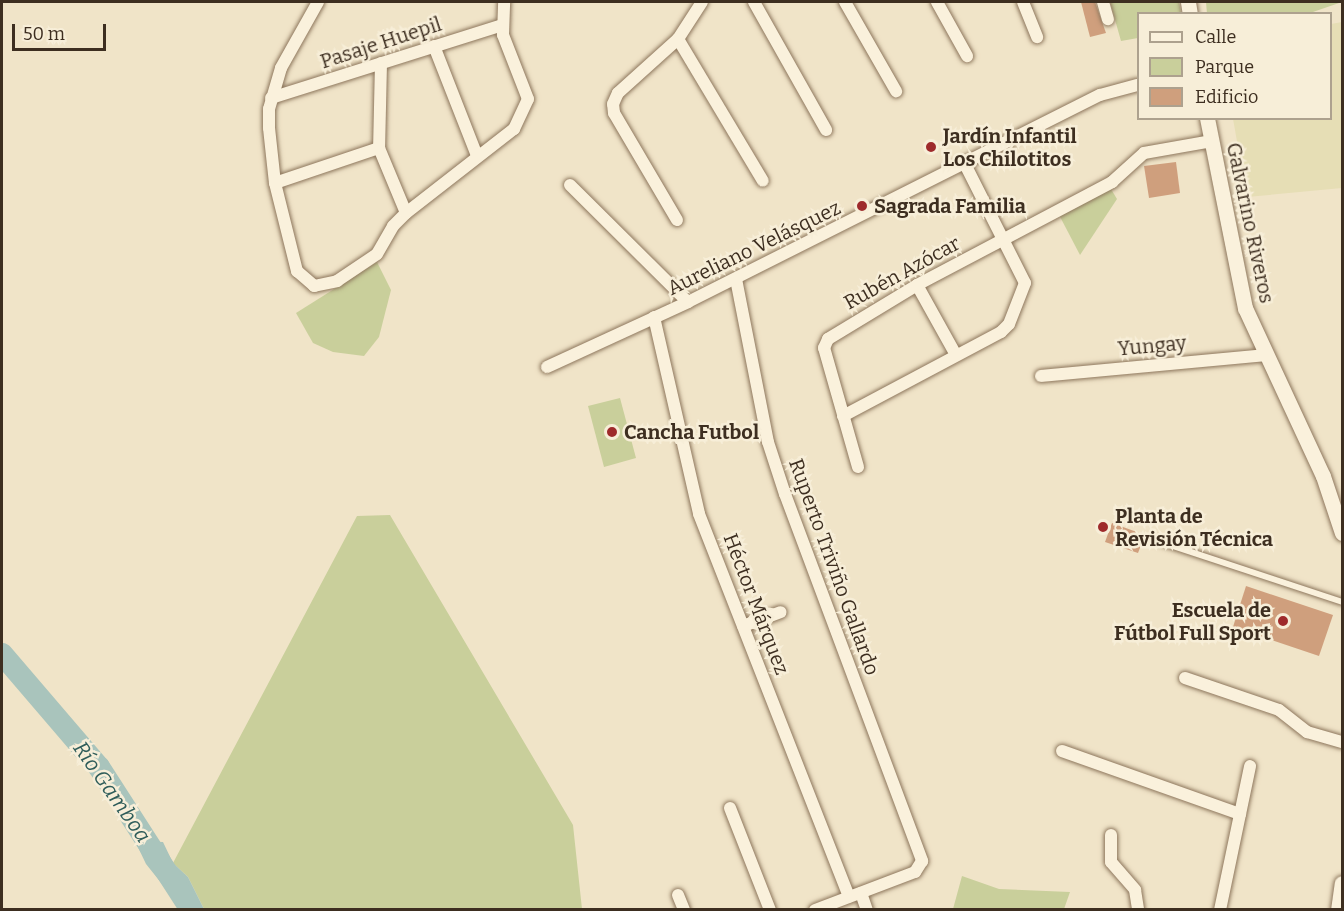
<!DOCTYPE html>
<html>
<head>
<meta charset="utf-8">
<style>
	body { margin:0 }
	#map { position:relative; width:1344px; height:911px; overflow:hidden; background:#f0e4c8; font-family:Bitter,serif }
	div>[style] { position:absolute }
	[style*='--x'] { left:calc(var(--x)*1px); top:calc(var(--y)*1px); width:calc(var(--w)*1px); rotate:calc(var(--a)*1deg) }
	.farmland>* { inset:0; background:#e6deb5 }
	.green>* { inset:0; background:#c9cf9b }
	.water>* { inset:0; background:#a9c4bc }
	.river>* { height:22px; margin:-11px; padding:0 11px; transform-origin:11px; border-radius:11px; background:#a9c4bc }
	.building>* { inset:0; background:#cf9f7d }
	.roads { filter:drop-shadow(0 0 2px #8d765c) drop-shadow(0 0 2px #8d765c) }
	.service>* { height:6px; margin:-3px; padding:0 3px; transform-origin:3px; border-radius:3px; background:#faf1dc }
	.minor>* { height:12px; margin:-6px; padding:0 6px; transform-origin:6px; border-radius:6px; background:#faf1dc }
	.tertiary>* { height:15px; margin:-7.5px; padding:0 7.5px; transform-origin:7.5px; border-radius:7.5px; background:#faf1dc }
	.dots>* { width:16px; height:16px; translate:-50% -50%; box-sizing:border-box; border:3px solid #f7eed8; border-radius:50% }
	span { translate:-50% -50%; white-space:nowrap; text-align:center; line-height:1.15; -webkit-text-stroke:5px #f7eed8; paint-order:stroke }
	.street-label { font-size:20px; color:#3d2e20 }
	.poi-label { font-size:20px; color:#3d2e20; font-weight:700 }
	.left { translate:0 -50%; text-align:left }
	.right { translate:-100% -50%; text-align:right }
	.water-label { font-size:21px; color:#2f5d5a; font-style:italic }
	.frame { position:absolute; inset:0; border:3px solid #3d2e20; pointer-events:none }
	.legend { position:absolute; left:1137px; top:12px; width:195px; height:108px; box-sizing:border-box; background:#f7eed8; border:2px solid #ada18e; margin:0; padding:8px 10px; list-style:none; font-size:18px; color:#3d2e20 }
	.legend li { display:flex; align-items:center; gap:12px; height:30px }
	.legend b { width:30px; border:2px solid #ada18e }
	.scale { position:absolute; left:12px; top:24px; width:94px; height:27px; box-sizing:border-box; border:3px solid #3d2e20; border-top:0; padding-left:8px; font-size:18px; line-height:21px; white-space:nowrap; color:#3d2e20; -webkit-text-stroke:4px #f7eed8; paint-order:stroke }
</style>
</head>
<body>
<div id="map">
	<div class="farmland">
		<i style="clip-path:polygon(1342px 22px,1342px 188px,1247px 197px,1233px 119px,1330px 118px,1331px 24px)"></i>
	</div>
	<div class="green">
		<i style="clip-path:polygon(1110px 2px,1179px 2px,1181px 13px,1138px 14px,1138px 38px,1121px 41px)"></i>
		<i style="clip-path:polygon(1206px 2px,1342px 2px,1310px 13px,1207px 14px)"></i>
		<i style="clip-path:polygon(1108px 184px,1117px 199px,1080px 255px,1057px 211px)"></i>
		<i style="clip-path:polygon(377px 262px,391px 290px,379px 337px,364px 356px,333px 352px,313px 343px,296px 313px)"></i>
		<i style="clip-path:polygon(620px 398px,636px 458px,604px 467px,588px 406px)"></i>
		<i style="clip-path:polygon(390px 515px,573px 825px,582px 909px,204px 909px,188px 877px,173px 863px,357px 516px)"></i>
		<i style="clip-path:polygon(962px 876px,999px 889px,1070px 892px,1064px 909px,953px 909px)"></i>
	</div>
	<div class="water">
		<i style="clip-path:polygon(135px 841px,163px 842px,173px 863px,188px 877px,204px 909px,182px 909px,146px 864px)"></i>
	</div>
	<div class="river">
		<i style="--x:2;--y:654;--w:149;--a:49.4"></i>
		<i style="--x:99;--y:767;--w:170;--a:57.2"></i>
	</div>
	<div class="building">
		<i style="clip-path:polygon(1081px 2px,1095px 2px,1106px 33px,1090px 37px)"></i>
		<i style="clip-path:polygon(1176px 162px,1180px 193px,1149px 198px,1144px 166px)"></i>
		<i style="clip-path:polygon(1112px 523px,1145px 535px,1138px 553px,1105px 542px)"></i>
		<i style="clip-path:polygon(1246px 586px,1333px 615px,1319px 656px,1233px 627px)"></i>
	</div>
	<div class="roads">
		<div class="service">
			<i style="--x:1152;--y:539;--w:200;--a:18.3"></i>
		</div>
		<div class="minor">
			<i style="--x:318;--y:2;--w:76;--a:119.3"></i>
			<i style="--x:281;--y:68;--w:43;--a:106.3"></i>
			<i style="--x:269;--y:109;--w:19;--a:90"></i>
			<i style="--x:269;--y:128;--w:55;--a:83.8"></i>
			<i style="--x:275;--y:183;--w:91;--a:76"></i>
			<i style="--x:297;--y:271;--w:23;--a:41"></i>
			<i style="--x:314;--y:286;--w:24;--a:-12"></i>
			<i style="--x:337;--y:281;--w:48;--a:-34"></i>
			<i style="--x:377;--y:254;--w:32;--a:-60"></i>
			<i style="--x:393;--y:226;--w:18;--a:-45"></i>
			<i style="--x:406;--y:213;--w:137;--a:-37.9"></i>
			<i style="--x:514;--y:129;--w:33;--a:-65"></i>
			<i style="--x:528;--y:99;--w:69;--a:-111.3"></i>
			<i style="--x:503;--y:35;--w:33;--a:-88"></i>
			<i style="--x:754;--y:2;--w:147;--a:60.6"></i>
			<i style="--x:845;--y:2;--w:103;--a:60.2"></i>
			<i style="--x:937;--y:2;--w:62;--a:60.9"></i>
			<i style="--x:1023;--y:2;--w:38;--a:68"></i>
			<i style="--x:1103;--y:2;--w:18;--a:74"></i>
			<i style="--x:678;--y:39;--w:165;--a:59.1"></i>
			<i style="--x:434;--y:46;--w:118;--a:68.6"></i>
			<i style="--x:381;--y:63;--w:85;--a:91.3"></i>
			<i style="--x:379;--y:148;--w:70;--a:67.4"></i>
			<i style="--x:271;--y:98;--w:242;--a:-17.5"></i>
			<i style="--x:275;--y:183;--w:110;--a:-18.6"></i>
			<i style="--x:570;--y:185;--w:166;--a:44.8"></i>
			<i style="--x:677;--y:220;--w:124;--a:-120.5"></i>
			<i style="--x:614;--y:113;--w:9;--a:-96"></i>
			<i style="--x:613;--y:104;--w:12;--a:-66"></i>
			<i style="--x:618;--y:93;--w:81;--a:-42"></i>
			<i style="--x:678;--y:39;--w:44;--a:-57"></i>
			<i style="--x:736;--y:279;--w:166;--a:78.9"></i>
			<i style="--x:768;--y:442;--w:55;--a:71.9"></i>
			<i style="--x:785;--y:494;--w:392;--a:69.5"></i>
			<i style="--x:922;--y:861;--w:13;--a:122"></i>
			<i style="--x:915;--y:872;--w:107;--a:159.2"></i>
			<i style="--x:917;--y:285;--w:80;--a:60.9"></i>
			<i style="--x:654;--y:317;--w:202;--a:77.1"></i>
			<i style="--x:699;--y:514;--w:411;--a:68.6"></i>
			<i style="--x:547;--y:367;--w:155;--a:-24.7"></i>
			<i style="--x:688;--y:302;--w:461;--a:-26.7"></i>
			<i style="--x:1100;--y:95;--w:39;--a:-15"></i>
			<i style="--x:1041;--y:376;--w:226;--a:-5.3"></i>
			<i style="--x:843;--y:416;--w:179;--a:-28"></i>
			<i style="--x:1001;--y:332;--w:11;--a:-45"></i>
			<i style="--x:1009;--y:324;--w:44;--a:-68.7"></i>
			<i style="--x:1025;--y:283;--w:131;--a:-116.8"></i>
			<i style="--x:858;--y:467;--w:124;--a:-105.9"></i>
			<i style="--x:824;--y:348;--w:10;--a:-66"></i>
			<i style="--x:828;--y:339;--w:104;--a:-31.2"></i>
			<i style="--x:917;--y:285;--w:221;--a:-27.8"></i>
			<i style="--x:1112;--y:182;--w:43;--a:-42.2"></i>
			<i style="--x:1144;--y:153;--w:69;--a:-10"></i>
			<i style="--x:743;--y:626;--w:40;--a:-20.2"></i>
			<i style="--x:1185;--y:678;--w:99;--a:18.8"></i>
			<i style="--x:1279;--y:710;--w:36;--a:38"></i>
			<i style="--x:1307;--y:732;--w:36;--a:16"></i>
			<i style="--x:1062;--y:751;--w:189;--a:19.5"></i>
			<i style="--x:730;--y:808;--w:110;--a:68.6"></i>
			<i style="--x:1111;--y:835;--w:27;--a:90"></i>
			<i style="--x:1111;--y:862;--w:37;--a:49"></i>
			<i style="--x:1135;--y:890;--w:20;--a:81"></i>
			<i style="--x:861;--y:893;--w:18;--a:71"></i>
			<i style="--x:678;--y:895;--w:16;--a:68"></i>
			<i style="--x:1220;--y:910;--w:147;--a:-78.2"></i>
		</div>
		<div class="tertiary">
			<i style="--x:1188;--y:2;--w:12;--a:81"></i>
			<i style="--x:1207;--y:118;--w:194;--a:78.7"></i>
			<i style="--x:1245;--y:308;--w:185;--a:65.1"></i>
			<i style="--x:1323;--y:476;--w:60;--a:71.6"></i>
			<i style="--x:1338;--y:910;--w:27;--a:-82"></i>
		</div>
	</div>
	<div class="dots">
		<i style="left:931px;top:147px;background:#9e2a2b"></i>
		<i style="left:862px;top:206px;background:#9e2a2b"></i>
		<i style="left:612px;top:432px;background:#9e2a2b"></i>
		<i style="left:1103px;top:527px;background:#9e2a2b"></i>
		<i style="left:1283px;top:621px;background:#9e2a2b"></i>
	</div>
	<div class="street-label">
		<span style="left:381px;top:43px;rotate:-18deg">Pasaje Huepil</span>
		<span style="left:1250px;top:223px;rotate:78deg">Galvarino Riveros</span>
		<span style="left:754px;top:248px;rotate:-26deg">Aureliano Velásquez</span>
		<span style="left:902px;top:273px;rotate:-29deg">Rubén Azócar</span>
		<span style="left:1152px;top:346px;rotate:-5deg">Yungay</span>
		<span style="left:834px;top:567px;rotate:70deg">Ruperto Triviño Gallardo</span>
		<span style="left:756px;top:604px;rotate:69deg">Héctor Márquez</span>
	</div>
	<div class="poi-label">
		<span class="left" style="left:943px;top:148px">Jardín Infantil<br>Los Chilotitos</span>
		<span class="left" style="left:874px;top:206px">Sagrada Familia</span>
		<span class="left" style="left:624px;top:432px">Cancha Futbol</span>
		<span class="left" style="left:1115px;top:528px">Planta de<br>Revisión Técnica</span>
		<span class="right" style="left:1271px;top:622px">Escuela de<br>Fútbol Full Sport</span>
	</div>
	<div class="water-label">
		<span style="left:112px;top:792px;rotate:55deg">Río Gamboa</span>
	</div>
	<div class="frame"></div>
	<ul class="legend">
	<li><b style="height:8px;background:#faf1dc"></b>Calle</li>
	<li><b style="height:16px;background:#c9cf9b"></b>Parque</li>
	<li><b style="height:16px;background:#cf9f7d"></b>Edificio</li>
	</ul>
	<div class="scale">50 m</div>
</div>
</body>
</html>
